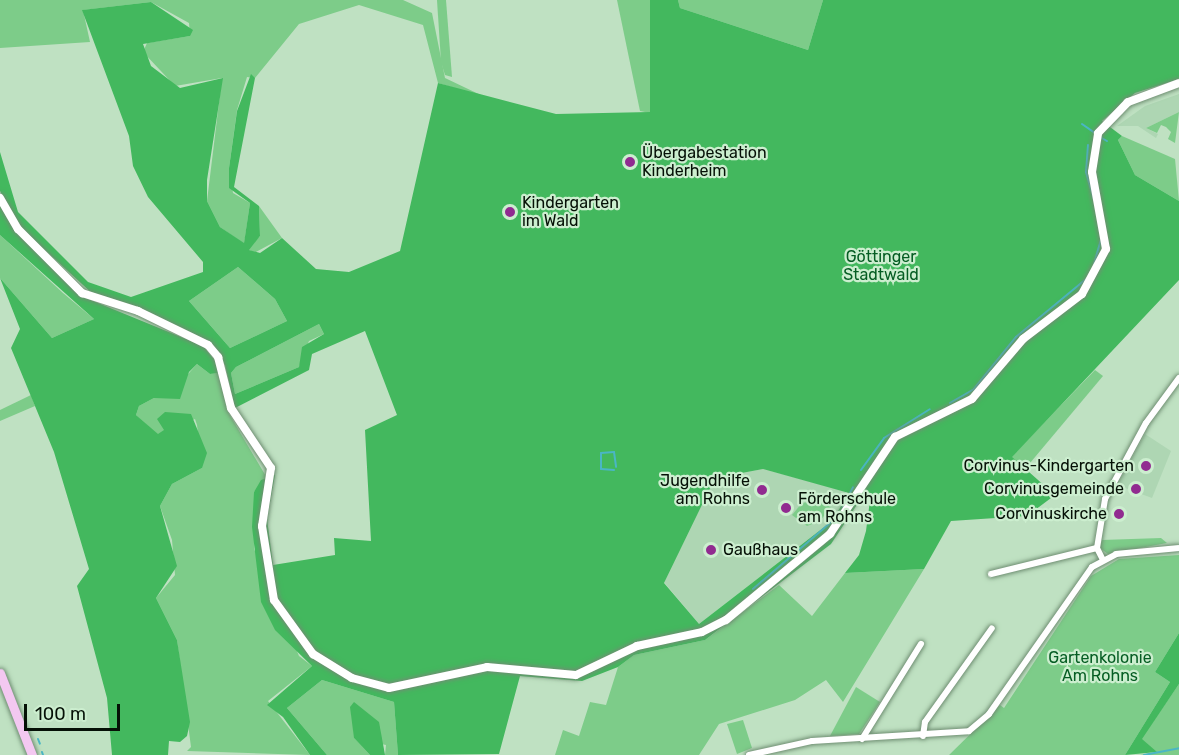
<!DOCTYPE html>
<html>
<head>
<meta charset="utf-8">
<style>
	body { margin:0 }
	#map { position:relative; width:1179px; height:755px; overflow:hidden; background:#bfe1c2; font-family:Rubik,sans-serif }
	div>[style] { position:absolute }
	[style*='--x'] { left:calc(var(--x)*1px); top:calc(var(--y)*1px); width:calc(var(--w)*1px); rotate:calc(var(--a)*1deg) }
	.built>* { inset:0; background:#aed6b3 }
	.green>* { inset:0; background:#7dcc89 }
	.forest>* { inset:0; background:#43b85e }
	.stream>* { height:2px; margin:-1px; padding:0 1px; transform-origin:1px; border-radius:1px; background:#4ab6c5 }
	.roads { filter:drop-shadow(0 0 2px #6f8e72) drop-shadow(0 0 2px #6f8e72) }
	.minor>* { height:6px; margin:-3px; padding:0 3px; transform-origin:3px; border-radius:3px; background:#fff }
	.tertiary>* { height:8px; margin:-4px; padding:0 4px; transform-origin:4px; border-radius:4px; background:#fff }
	.primary>* { height:9px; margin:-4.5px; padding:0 4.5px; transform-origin:4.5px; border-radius:4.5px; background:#f3c8f1 }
	.dots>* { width:16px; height:16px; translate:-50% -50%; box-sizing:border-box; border:3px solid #cceecf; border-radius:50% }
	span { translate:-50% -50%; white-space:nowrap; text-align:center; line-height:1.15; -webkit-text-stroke:4.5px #cceecf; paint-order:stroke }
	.poi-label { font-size:16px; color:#051006 }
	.left { translate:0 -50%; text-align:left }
	.right { translate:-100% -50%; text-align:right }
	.park-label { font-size:16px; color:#055d23 }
	.scale { position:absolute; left:24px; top:704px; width:96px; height:27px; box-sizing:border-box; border:3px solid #051006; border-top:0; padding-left:8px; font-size:18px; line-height:21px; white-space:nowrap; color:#051006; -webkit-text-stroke:4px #cceecf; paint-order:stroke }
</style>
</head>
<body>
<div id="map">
	<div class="built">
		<i style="clip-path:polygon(1179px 94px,1179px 112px,1146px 128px,1158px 134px,1156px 138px,1138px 126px,1117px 126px,1145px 106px)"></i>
		<i style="clip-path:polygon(1145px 434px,1171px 451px,1152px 498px,1117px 485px)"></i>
		<i style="clip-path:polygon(763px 469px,849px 492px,832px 521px,699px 624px,664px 582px,715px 478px)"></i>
	</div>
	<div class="green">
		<i style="clip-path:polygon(0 0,403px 0,432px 13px,445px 78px,487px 98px,438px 83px,423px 25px,359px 5px,299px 24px,255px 78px,247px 77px,237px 110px,229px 168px,233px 193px,250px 203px,244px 244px,220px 227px,207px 201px,222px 78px,175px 86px,143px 52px,147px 43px,190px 36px,189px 23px,151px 2px,83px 10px,90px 42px,0 48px)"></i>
		<i style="clip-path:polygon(437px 0,446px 0,452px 77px,445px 75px,441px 62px)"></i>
		<i style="clip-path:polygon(617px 0,650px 0,650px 113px,640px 111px)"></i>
		<i style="clip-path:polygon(678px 0,823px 0,808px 50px,680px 8px)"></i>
		<i style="clip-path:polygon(1179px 112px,1175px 143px,1168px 139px,1171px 132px,1166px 127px,1161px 125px,1157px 133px,1146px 128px)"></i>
		<i style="clip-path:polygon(1122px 136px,1175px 159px,1179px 201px,1135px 175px,1118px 140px)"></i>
		<i style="clip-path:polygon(259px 206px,282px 238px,254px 253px,248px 249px,260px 236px)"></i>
		<i style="clip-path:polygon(0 235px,63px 293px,94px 319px,52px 338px,0 278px)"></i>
		<i style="clip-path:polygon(238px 267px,275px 299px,287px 321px,230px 348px,189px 301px)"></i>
		<i style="clip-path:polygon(319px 324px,324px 334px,309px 341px,299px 367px,235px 394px,231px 373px,236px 367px)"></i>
		<i style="clip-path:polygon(197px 364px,210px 374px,219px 373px,228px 412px,267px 478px,254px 492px,254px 549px,299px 656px,312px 666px,268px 701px,310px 755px,187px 751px,191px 747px,177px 640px,156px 598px,175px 575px,172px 540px,160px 506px,172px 484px,202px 468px,197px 425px,195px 419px,158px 435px,136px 415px,139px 406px,154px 398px,180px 398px,181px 382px)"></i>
		<i style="clip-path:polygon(1095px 370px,1103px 376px,1025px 469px,1011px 457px)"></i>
		<i style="clip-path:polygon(31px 395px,35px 406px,0 421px,0 410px)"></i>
		<i style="clip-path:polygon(818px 501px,831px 507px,820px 521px,807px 526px,792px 515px,802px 503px)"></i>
		<i style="clip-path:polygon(1161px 538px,1167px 543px,1108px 554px,1100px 548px,1102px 540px)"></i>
		<i style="clip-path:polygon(1179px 555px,1179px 633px,1155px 672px,1170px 682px,1125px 755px,949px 755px,1000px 705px,1004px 708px,1091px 576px,1119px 559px)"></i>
		<i style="clip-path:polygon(924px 569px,843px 702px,826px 680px,795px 700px,719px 724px,699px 755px,555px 755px,563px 730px,579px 736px,590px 702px,606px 705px,618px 667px,634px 655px,705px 640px,779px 585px,812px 616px,845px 573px)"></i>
		<i style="clip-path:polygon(322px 680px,394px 702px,398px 755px,385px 755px,386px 745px,354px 738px,370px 755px,327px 755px,287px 708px)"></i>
		<i style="clip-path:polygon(1179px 684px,1179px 755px,1140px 755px,1156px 752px,1141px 739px)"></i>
		<i style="clip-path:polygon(856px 687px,880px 702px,859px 734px,830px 736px)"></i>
		<i style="clip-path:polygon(743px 720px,752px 748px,737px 754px,727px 724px)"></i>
	</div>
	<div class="forest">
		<i style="clip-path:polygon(evenodd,650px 0,678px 0,680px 8px,808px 50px,823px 0,1179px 0,1179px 79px,1135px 93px,1102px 121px,1122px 136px,1118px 140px,1135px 175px,1179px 201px,1179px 280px,1012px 457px,1055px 495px,1027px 516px,951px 521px,924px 569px,845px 573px,859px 555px,866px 531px,870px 500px,862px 497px,831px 544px,705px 640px,634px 655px,618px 667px,582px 681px,520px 676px,499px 754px,398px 755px,394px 702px,322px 680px,287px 708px,327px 755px,310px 755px,283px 717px,267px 705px,312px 666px,275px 630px,261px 602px,252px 527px,254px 492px,261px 480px,275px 475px,267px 519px,273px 565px,335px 555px,334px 538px,371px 541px,365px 430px,397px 415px,365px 331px,312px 354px,309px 370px,235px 408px,225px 365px,210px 343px,96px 297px,20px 227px,0 191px,0 152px,18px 212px,88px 282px,131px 297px,203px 272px,203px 262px,148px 197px,133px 166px,129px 136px,82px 10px,151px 2px,193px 30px,190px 36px,143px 44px,151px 66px,180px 88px,223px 78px,207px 180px,207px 201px,220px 227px,244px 243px,250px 203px,229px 188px,229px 168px,237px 111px,251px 74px,255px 78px,234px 187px,259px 206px,260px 236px,249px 250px,260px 253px,282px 238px,316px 269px,349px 272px,400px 251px,438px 83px,556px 114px,650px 112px,650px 0,238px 267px,275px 299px,287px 321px,230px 348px,189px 301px,238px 267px,650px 0,319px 324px,324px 334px,302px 347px,299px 367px,235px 394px,231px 373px,236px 367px,319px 324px,650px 0,763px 469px,849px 493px,832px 521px,699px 624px,664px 583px,715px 478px,763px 469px)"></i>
		<i style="clip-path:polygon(0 205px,17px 232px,81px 296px,203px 346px,217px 363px,219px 373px,210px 374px,197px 364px,189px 372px,180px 399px,154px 398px,139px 406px,136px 415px,158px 434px,164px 430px,157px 419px,165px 412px,191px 414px,207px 453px,202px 468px,172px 484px,160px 506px,177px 566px,156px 598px,177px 640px,190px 722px,187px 736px,180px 742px,169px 741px,168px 755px,112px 755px,107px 698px,77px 586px,89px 569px,54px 452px,11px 348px,20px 329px,0 278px,52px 338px,94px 319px,0 235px)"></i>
		<i style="clip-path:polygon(1179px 633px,1179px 684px,1142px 739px,1157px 752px,1125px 755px,1170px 682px,1155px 672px)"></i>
		<i style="clip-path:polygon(354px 702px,379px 722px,385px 755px,370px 755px,354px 738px,350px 707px)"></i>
	</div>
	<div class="stream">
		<i style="--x:1082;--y:124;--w:16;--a:35"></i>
		<i style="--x:1100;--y:137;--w:8;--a:30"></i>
		<i style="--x:1088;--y:145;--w:27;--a:94"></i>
		<i style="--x:1086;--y:172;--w:29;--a:74"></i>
		<i style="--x:1094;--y:264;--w:25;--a:-74"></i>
		<i style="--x:950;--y:403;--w:28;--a:-30"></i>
		<i style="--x:974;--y:389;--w:67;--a:-51.1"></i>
		<i style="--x:1016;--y:337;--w:91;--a:-39.6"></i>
		<i style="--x:614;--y:470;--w:13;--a:-176"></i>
		<i style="--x:601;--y:469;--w:16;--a:-90"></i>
		<i style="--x:601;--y:453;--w:13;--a:-4"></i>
		<i style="--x:614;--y:452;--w:15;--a:82"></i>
		<i style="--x:861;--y:470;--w:39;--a:-54"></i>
		<i style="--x:884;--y:438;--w:54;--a:-32.2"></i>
		<i style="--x:843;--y:507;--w:22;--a:-63"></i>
		<i style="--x:753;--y:589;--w:108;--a:-40.5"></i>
		<i style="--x:38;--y:739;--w:5;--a:68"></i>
		<i style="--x:42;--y:752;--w:3;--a:72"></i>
		<i style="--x:1144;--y:755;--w:36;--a:-11"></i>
	</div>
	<div class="roads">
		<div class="minor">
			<i style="--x:1103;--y:560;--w:13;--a:-117"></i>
			<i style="--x:1097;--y:548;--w:50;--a:-80.7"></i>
			<i style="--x:1105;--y:499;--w:86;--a:-61.7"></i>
			<i style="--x:1146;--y:423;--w:56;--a:-53.7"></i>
			<i style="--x:991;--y:574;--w:109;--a:-13.8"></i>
			<i style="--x:923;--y:736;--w:14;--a:-82"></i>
			<i style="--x:925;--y:722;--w:115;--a:-54.5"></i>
			<i style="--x:862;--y:739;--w:112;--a:-58.2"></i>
			<i style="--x:749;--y:755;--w:65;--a:-12.5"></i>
			<i style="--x:812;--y:741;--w:157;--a:-3.6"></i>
			<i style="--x:969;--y:731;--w:26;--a:-40"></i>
			<i style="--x:989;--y:714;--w:179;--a:-55"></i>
			<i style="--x:1092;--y:567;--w:27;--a:-28"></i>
			<i style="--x:1116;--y:554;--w:63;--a:-5.4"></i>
		</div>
		<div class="tertiary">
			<i style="--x:0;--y:198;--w:36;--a:60"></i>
			<i style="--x:18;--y:229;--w:91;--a:45"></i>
			<i style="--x:82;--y:293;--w:59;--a:17.8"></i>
			<i style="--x:138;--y:311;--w:78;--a:25.9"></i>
			<i style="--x:208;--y:345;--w:16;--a:50"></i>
			<i style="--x:218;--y:357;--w:53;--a:75.7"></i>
			<i style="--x:231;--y:408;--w:72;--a:56.3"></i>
			<i style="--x:271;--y:468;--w:59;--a:98.8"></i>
			<i style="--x:262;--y:526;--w:75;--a:80.8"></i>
			<i style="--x:274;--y:600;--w:67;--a:54.2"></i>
			<i style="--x:313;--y:654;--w:46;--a:31.6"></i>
			<i style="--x:352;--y:678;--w:38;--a:15"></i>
			<i style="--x:389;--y:688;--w:100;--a:-12.1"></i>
			<i style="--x:487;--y:667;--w:89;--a:5.1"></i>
			<i style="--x:576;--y:675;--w:68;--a:-25.4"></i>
			<i style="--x:637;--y:646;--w:66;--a:-12.2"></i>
			<i style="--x:702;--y:632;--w:27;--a:-27"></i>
			<i style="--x:726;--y:620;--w:135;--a:-39.6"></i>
			<i style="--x:830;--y:534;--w:117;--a:-56.2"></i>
			<i style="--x:895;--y:437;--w:86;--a:-26.3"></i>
			<i style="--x:972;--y:399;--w:79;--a:-49.6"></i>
			<i style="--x:1023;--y:339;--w:74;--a:-37.3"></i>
			<i style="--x:1082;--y:294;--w:51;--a:-61.9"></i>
			<i style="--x:1106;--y:249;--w:78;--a:-100.3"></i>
			<i style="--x:1092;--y:172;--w:39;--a:-81"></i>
			<i style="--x:1098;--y:133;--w:43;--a:-45.9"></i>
			<i style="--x:1128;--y:102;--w:54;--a:-20.4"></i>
		</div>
		<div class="primary">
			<i style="--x:0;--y:673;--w:88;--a:68.7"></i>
		</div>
	</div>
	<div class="dots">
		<i style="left:630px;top:162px;background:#912b90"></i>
		<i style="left:510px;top:212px;background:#912b90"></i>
		<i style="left:1146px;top:466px;background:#912b90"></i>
		<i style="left:1136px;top:489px;background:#912b90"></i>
		<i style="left:762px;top:490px;background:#912b90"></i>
		<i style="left:786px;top:508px;background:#912b90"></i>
		<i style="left:1119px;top:514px;background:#912b90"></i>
		<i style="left:711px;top:550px;background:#912b90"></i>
	</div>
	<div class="poi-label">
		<span class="left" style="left:642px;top:162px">Übergabestation<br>Kinderheim</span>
		<span class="left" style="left:522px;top:212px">Kindergarten<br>im Wald</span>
		<span class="right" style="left:1134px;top:466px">Corvinus-Kindergarten</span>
		<span class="right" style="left:750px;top:490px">Jugendhilfe<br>am Rohns</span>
		<span class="right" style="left:1124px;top:489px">Corvinusgemeinde</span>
		<span class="left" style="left:798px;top:508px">Förderschule<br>am Rohns</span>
		<span class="right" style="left:1107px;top:514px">Corvinuskirche</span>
		<span class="left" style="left:723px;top:550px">Gaußhaus</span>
	</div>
	<div class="park-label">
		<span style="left:881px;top:266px">Göttinger<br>Stadtwald</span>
		<span style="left:1100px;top:667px">Gartenkolonie<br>Am Rohns</span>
	</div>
	<div class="scale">100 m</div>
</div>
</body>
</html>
